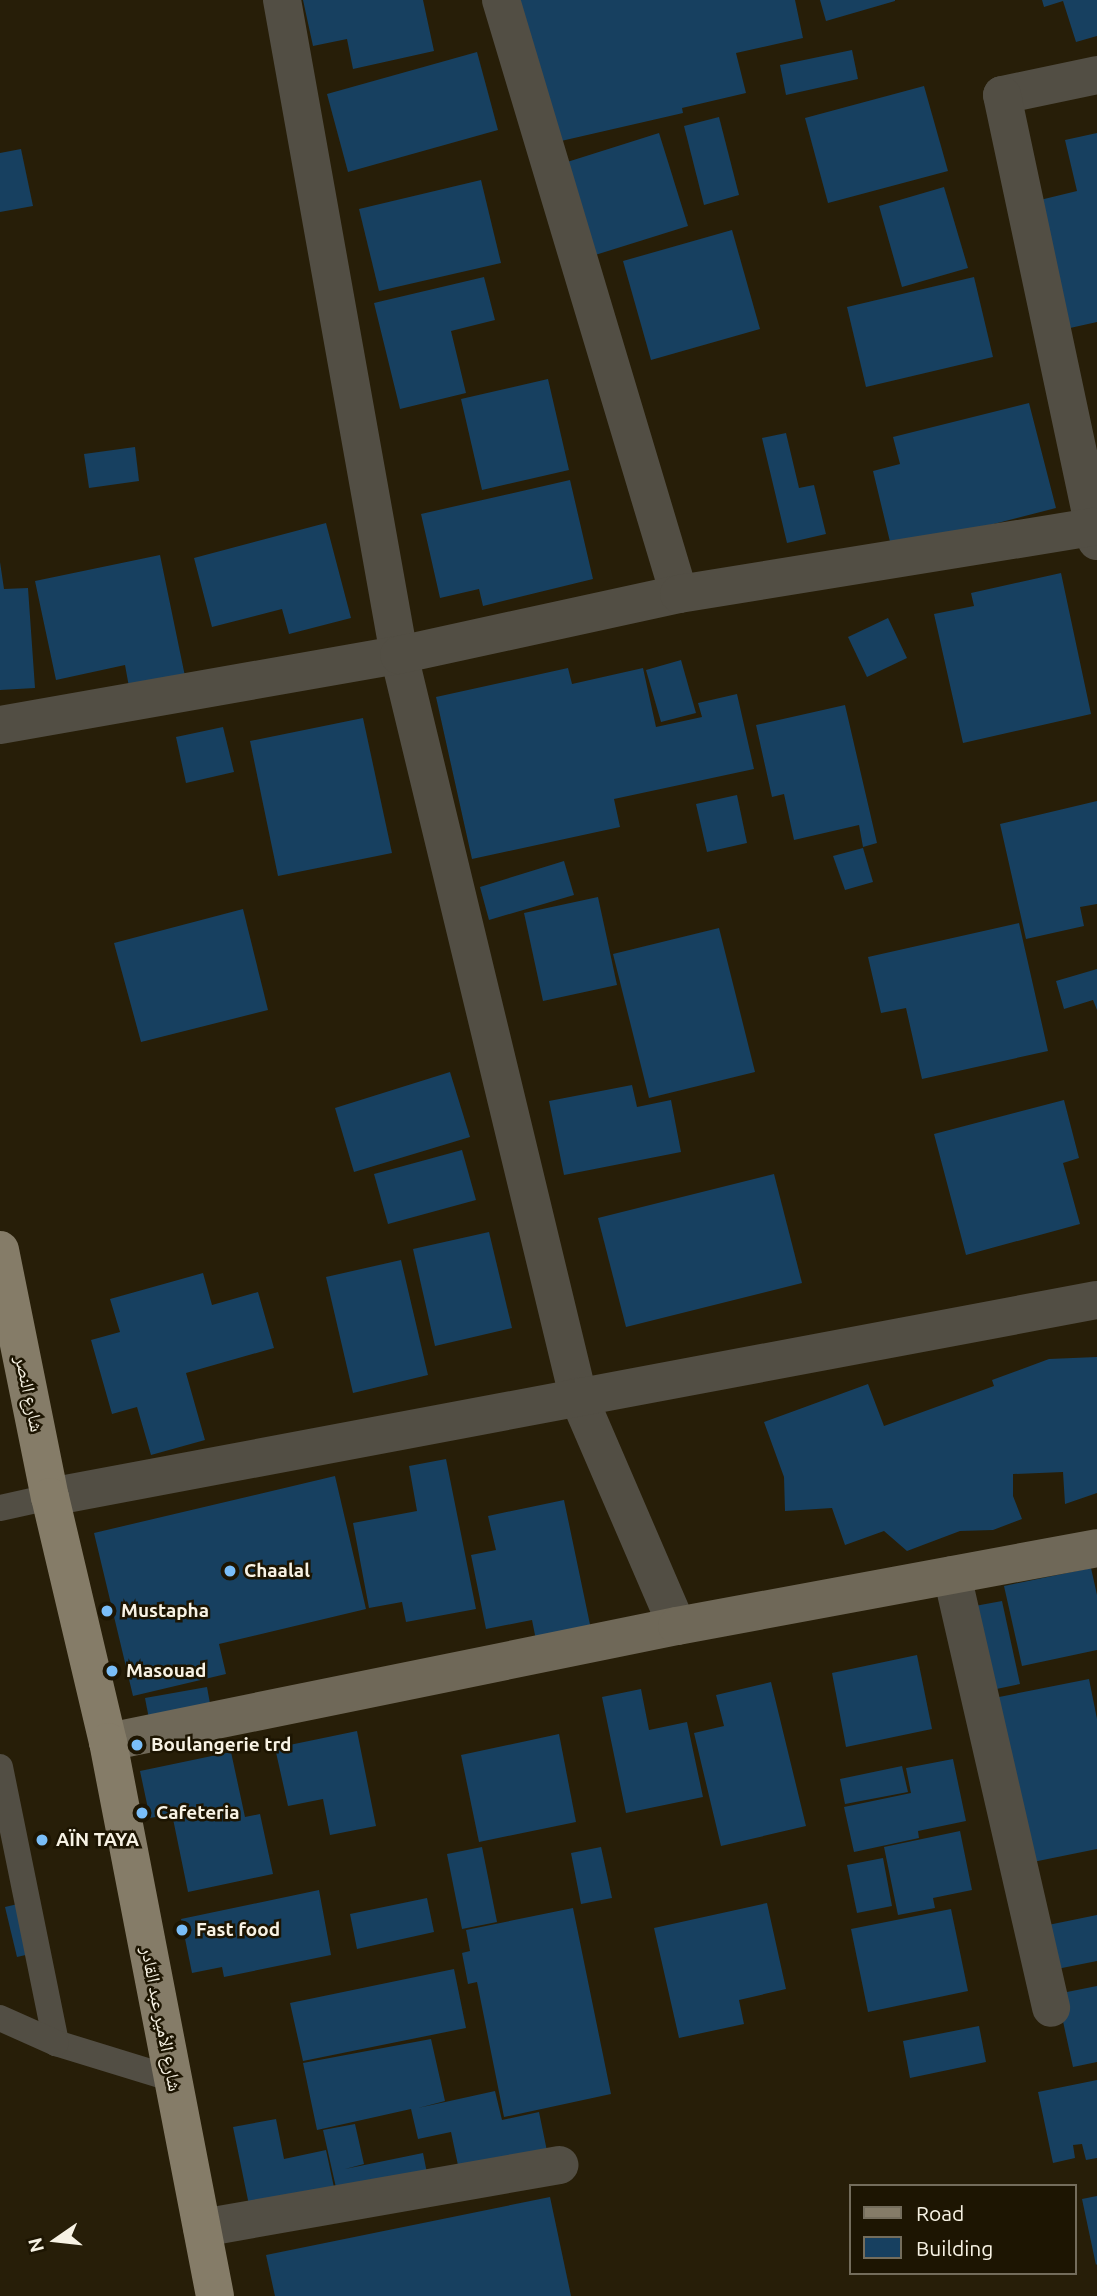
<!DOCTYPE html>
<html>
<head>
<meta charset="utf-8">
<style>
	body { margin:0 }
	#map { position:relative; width:1097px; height:2296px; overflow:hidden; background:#271e08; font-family:Ubuntu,"Noto Naskh Arabic",sans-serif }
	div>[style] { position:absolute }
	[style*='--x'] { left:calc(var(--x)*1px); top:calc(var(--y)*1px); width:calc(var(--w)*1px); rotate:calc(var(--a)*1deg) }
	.building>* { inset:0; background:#174060 }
	.lane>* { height:26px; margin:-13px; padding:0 13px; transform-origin:13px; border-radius:13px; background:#524e44 }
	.street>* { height:38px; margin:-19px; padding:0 19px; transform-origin:19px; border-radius:19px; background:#524e44 }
	.secondary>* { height:38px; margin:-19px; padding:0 19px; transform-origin:19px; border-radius:19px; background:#6f6858 }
	.primary>* { height:38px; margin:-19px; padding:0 19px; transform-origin:19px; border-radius:19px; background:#857c68 }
	.dots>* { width:19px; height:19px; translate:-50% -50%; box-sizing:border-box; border:4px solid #1d1502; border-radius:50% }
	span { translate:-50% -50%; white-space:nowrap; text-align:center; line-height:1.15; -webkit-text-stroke:5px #1d1502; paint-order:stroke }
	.street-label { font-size:19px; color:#f7f2e4 }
	.poi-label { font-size:19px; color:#f7f2e4; font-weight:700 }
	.left { translate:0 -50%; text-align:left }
	.legend { position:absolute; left:849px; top:2184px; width:228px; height:91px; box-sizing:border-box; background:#1d1502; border:2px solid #746d5c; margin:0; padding:9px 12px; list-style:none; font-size:21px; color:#f7f2e4 }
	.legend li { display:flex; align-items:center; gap:14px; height:35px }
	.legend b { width:35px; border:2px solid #746d5c }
	.north { position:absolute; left:21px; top:2205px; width:70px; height:70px; -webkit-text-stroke:5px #1d1502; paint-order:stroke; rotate:256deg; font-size:19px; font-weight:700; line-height:28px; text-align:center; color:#f7f2e4 }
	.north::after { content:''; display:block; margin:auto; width:24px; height:32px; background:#f7f2e4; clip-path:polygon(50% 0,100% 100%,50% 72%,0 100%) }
</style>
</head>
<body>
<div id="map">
	<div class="building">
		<i style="clip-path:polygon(303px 0,423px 0,434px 51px,353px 69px,347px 39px,313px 46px)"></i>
		<i style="clip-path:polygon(515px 0,795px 0,803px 38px,736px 53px,746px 93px,682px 108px,683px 113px,548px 144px)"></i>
		<i style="clip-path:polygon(820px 0,895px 0,895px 1px,826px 21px)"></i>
		<i style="clip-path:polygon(1042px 0,1097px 0,1097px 36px,1076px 42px,1063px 1px,1044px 7px)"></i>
		<i style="clip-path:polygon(852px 50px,858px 79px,786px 95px,780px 65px)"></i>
		<i style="clip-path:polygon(477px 52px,498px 130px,348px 172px,327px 94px)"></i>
		<i style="clip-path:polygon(924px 86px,948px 171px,828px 203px,805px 118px)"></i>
		<i style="clip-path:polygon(719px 117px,739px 195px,704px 205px,684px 126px)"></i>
		<i style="clip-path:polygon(659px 133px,688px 226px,592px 256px,564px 163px)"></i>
		<i style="clip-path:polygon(1097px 133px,1097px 322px,1070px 328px,1040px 200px,1077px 191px,1065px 140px)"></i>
		<i style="clip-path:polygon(21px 149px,33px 206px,0 212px,0 153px)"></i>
		<i style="clip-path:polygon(481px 180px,501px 263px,379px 291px,359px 209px)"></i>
		<i style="clip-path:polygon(944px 187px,968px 268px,902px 287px,879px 206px)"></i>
		<i style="clip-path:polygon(732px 230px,760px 329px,651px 360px,623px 261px)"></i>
		<i style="clip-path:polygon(484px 277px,495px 320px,451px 331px,466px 393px,400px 409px,374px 303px)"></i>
		<i style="clip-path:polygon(974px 277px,993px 357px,866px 387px,847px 307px)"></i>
		<i style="clip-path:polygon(548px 379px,569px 470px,482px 490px,461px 399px)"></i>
		<i style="clip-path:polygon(1029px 403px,1056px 508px,892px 550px,873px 471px,900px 464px,893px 437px)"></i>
		<i style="clip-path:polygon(786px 433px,799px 488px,814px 485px,826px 534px,787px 543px,762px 438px)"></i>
		<i style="clip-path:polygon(135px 447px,139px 481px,89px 488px,84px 454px)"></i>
		<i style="clip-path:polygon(570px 480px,593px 579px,483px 606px,479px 589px,440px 598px,421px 514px)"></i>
		<i style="clip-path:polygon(326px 523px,351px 618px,289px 634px,282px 609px,212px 627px,194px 558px)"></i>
		<i style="clip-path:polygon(160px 555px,187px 686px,131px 698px,125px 665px,56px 680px,35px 581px)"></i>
		<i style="clip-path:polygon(0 562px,4px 589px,28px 588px,35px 688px,0 690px)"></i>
		<i style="clip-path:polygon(1061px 573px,1091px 714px,963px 743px,934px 614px,974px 606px,971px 593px)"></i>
		<i style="clip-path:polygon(888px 618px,907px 658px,867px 677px,848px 637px)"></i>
		<i style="clip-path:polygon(681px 660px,696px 713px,661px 722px,646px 670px)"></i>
		<i style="clip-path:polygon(568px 668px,572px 684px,643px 668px,656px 727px,702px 717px,698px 703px,737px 694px,754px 769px,614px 799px,620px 827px,472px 859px,436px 697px)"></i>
		<i style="clip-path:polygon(845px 705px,877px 843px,863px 847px,859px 825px,794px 840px,784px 794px,772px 797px,756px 725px)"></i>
		<i style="clip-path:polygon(363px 718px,392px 853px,278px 876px,250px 741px)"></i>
		<i style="clip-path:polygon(223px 727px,234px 772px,186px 783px,176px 737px)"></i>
		<i style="clip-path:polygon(737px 795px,747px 843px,707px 852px,696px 804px)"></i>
		<i style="clip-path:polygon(1097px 801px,1097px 904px,1080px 907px,1084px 926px,1026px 939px,1000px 824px)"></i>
		<i style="clip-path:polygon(863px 848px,873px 882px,845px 890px,833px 856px)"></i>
		<i style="clip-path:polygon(564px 861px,574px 895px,489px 920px,480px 887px)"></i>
		<i style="clip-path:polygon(598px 897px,617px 985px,543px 1001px,524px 913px)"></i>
		<i style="clip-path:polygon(243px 909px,268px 1010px,141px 1042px,114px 943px)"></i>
		<i style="clip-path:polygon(1019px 923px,1048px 1051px,922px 1079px,906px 1008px,881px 1013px,868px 957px)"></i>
		<i style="clip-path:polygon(719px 928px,755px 1072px,649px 1098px,613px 954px)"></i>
		<i style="clip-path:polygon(1097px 969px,1097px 1010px,1093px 1000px,1064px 1009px,1056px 981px)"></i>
		<i style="clip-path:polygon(450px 1072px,470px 1137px,354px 1172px,335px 1108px)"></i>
		<i style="clip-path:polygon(632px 1085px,637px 1107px,671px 1100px,681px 1152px,564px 1175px,549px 1101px)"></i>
		<i style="clip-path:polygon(1064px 1100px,1079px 1158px,1063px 1163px,1080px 1224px,966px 1255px,934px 1134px)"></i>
		<i style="clip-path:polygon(462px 1150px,476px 1200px,388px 1224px,374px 1174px)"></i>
		<i style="clip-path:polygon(774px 1174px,802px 1283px,626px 1327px,598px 1218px)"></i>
		<i style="clip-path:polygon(489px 1232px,512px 1328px,435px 1346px,413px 1249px)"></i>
		<i style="clip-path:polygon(401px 1260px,428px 1375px,353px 1393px,326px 1277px)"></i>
		<i style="clip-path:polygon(203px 1273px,212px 1305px,258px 1292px,274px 1348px,186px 1373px,205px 1440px,151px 1455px,137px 1407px,112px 1414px,91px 1340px,120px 1332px,110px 1299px)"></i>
		<i style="clip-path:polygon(1097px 1357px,1097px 1493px,1065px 1504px,1063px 1472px,1013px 1474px,1013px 1496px,1022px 1519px,993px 1530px,960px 1531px,907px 1551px,884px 1531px,845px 1545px,832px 1508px,785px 1511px,784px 1477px,764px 1422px,868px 1384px,884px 1426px,994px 1386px,992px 1380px,1049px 1359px)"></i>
		<i style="clip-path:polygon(446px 1459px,476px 1609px,406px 1622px,402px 1602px,369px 1608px,353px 1523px,417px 1511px,409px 1466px)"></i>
		<i style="clip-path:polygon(335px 1476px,366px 1609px,219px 1644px,226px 1674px,133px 1696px,94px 1533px)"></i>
		<i style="clip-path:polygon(564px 1500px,592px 1634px,537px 1645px,532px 1620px,486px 1629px,471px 1555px,496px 1550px,488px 1516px)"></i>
		<i style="clip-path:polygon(1091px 1568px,1097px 1595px,1097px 1650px,1022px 1666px,1004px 1586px)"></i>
		<i style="clip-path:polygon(1002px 1601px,1020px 1684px,982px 1692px,964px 1608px)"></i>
		<i style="clip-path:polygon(917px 1655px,932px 1729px,846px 1747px,832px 1673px)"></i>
		<i style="clip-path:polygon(1089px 1679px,1097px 1719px,1097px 1849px,1028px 1863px,994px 1698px)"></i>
		<i style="clip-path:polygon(771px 1682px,806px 1826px,721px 1846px,694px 1733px,724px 1726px,716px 1695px)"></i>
		<i style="clip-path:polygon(207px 1687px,211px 1709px,149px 1719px,145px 1698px)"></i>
		<i style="clip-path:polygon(641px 1689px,649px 1730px,687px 1722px,703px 1797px,626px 1813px,602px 1697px)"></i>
		<i style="clip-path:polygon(357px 1731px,376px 1826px,330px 1835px,323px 1799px,288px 1806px,275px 1748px)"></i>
		<i style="clip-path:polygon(559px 1734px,576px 1822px,479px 1842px,461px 1755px)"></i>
		<i style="clip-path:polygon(231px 1752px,245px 1817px,260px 1814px,273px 1874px,188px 1892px,172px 1814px,150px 1818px,140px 1771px)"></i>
		<i style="clip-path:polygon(953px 1759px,966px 1821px,918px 1831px,919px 1838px,854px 1852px,844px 1807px,911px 1793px,906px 1768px)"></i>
		<i style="clip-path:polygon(902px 1766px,908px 1792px,845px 1804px,840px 1779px)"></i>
		<i style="clip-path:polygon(960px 1831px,972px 1890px,933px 1898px,935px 1908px,898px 1915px,884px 1847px)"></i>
		<i style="clip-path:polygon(482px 1847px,497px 1922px,462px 1929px,447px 1854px)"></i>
		<i style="clip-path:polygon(601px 1847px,612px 1898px,581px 1904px,571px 1853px)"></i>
		<i style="clip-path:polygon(883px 1858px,892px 1906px,857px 1913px,847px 1865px)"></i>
		<i style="clip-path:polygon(319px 1890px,331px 1955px,224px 1977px,222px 1967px,192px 1973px,181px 1919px)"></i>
		<i style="clip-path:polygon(427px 1898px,434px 1932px,357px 1949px,350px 1914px)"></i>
		<i style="clip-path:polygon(35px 1900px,47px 1950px,17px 1957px,5px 1907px)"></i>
		<i style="clip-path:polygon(767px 1903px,786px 1989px,739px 2000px,744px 2024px,679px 2038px,654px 1928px)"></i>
		<i style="clip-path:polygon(573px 1908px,611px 2094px,504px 2117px,477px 1982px,468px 1984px,462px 1953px,470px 1951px,466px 1930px)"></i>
		<i style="clip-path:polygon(951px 1909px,968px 1991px,868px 2012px,851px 1929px)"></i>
		<i style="clip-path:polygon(1097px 1915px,1097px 1961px,1057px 1969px,1048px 1925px)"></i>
		<i style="clip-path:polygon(454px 1969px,466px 2028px,303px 2061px,290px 2003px)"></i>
		<i style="clip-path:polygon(1097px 1986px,1097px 2062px,1073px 2067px,1057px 1994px)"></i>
		<i style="clip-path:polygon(979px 2026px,986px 2062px,910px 2078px,903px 2041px)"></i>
		<i style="clip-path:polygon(431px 2039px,445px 2101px,418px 2108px,495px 2091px,502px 2120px,539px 2112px,547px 2151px,459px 2170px,451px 2132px,418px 2139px,411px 2109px,317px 2130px,303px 2063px)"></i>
		<i style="clip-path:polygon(1097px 2080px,1097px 2158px,1086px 2160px,1082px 2144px,1073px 2145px,1075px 2158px,1053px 2163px,1038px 2092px)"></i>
		<i style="clip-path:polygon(276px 2119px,284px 2159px,326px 2150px,335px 2192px,250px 2210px,233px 2127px)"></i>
		<i style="clip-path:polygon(355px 2124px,364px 2164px,345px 2169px,423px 2153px,427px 2173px,337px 2192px,323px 2130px)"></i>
		<i style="clip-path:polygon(1097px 2196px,1097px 2264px,1096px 2265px,1082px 2199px)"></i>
		<i style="clip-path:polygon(550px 2197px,571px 2296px,275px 2296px,266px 2255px)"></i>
	</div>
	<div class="lane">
		<i style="--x:0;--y:1508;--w:51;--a:-12.4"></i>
		<i style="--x:0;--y:1767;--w:282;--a:78.5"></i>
		<i style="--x:56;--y:2043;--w:122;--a:17.1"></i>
		<i style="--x:0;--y:2018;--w:61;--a:24.1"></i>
	</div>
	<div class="street">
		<i style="--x:282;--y:0;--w:665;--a:79.87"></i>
		<i style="--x:399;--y:655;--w:762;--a:76.42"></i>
		<i style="--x:578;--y:1396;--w:250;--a:66.7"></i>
		<i style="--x:501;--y:0;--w:620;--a:73.32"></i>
		<i style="--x:1097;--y:75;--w:97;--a:168.1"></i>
		<i style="--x:1002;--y:95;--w:456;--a:78"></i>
		<i style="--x:0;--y:725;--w:405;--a:-10"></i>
		<i style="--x:399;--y:655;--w:287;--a:-12.3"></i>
		<i style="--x:679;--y:594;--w:420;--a:-9.2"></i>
		<i style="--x:50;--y:1497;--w:1065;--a:-10.66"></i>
		<i style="--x:952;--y:1575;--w:444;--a:77.1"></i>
		<i style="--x:202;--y:2228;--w:363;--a:-10"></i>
	</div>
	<div class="secondary">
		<i style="--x:108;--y:1742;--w:581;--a:-11.52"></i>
		<i style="--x:677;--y:1626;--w:427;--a:-10.5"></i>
	</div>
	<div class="primary">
		<i style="--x:0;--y:1250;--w:252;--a:78.6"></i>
		<i style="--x:50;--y:1497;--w:252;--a:76.7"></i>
		<i style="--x:108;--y:1742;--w:564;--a:79.07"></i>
	</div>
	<div class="dots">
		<i style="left:230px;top:1571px;background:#7abef8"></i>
		<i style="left:107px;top:1611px;background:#7abef8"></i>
		<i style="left:112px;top:1671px;background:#7abef8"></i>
		<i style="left:137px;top:1745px;background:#7abef8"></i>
		<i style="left:142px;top:1813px;background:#7abef8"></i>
		<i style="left:42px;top:1840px;background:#7abef8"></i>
		<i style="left:182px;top:1930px;background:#7abef8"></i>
	</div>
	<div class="street-label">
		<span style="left:29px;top:1394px;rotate:78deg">شارع النصر</span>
		<span style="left:161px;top:2019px;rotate:79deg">شارع الأمير عبد القادر</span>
	</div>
	<div class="poi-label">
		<span class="left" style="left:244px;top:1571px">Chaalal</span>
		<span class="left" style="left:121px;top:1611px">Mustapha</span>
		<span class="left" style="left:126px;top:1671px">Masouad</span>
		<span class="left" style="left:151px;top:1745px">Boulangerie trd</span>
		<span class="left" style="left:156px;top:1813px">Cafeteria</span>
		<span class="left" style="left:56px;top:1840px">AÏN TAYA</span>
		<span class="left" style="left:196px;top:1930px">Fast food</span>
	</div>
	<ul class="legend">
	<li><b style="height:9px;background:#857c68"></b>Road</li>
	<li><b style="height:19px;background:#174060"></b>Building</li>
	</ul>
	<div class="north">N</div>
</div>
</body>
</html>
